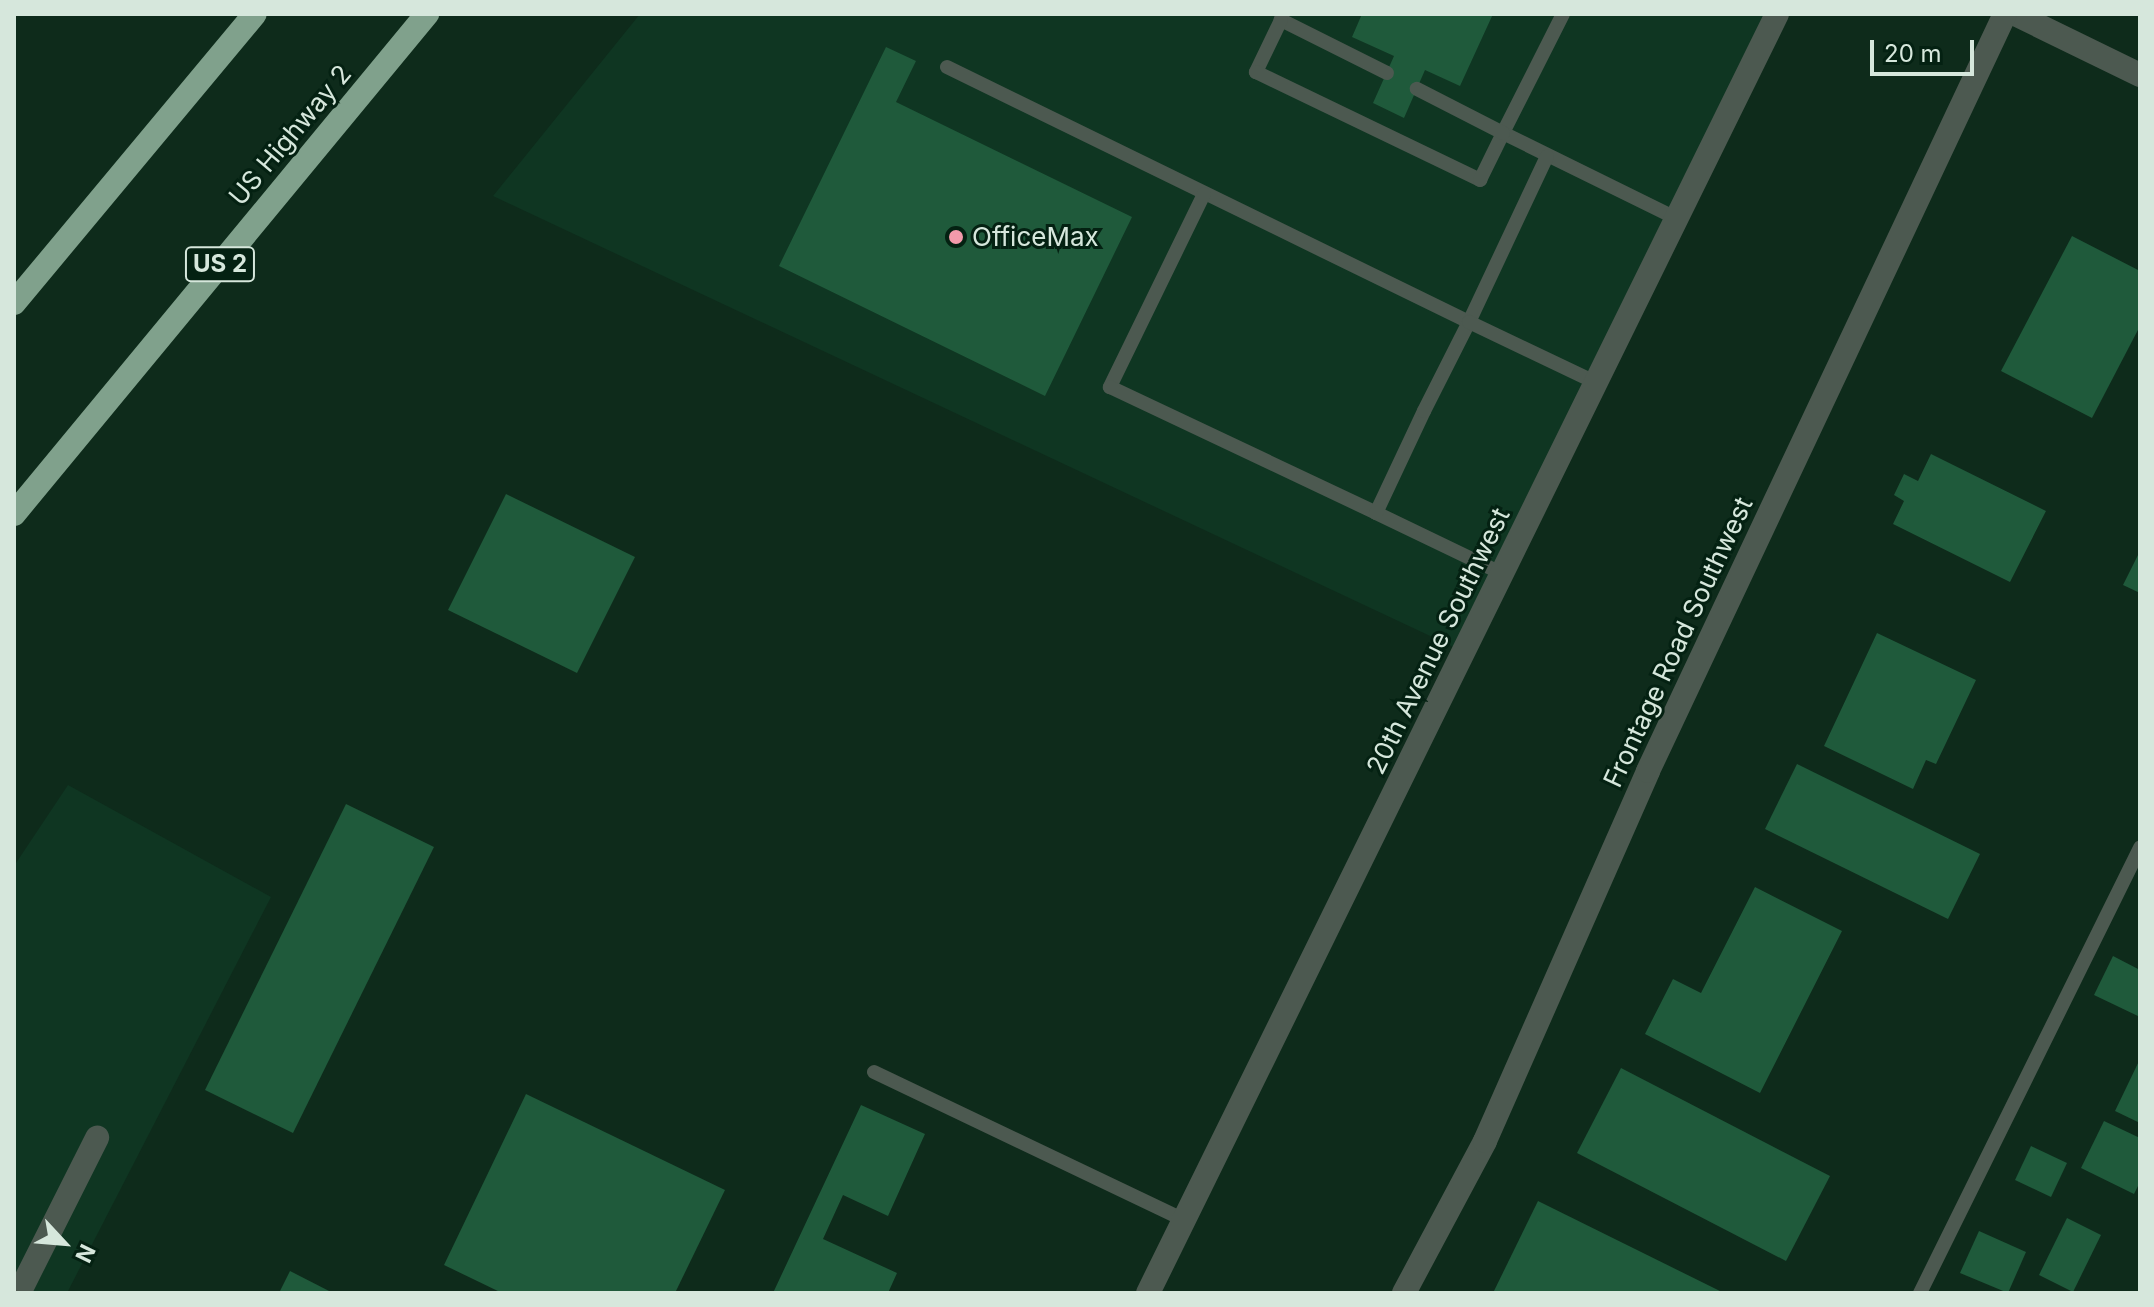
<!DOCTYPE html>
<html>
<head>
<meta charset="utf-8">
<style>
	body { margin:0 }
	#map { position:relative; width:2154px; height:1307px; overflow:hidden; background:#0e2b1b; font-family:Inter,sans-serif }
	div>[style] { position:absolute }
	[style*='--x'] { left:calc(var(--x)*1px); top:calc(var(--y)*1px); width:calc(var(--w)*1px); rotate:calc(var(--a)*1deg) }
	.built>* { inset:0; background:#0f3622 }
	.building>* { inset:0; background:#1f5a3b }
	.service>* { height:14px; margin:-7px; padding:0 7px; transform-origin:7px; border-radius:7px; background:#4c5950 }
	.minor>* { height:24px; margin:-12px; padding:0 12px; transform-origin:12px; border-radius:12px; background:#4c5950 }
	.tertiary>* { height:24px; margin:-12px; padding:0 12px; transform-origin:12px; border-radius:12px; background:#4c5950 }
	.motorway>* { height:24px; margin:-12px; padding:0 12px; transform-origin:12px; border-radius:12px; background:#80a18c }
	.dots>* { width:22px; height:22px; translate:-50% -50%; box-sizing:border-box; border:4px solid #042112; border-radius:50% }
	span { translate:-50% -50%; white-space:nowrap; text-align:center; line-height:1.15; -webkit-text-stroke:6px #042112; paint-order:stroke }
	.shield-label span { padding:2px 6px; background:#042112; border:2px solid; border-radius:6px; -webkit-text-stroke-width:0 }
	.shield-label { font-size:24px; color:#d6e7dc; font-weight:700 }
	.street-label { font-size:26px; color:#d6e7dc }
	.poi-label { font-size:26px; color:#d6e7dc }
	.left { translate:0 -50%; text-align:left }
	.frame { position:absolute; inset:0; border:16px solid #d6e7dc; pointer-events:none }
	.north { position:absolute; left:24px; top:1203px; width:80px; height:80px; -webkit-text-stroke:6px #042112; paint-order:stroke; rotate:116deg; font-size:22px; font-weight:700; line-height:32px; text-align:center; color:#d6e7dc }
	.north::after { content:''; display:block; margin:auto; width:28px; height:36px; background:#d6e7dc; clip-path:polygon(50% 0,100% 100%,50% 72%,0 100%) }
	.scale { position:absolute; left:1870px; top:40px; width:104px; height:36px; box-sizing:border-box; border:4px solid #d6e7dc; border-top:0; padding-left:10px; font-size:24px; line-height:28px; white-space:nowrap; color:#d6e7dc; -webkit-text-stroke:6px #042112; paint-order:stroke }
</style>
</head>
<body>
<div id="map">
	<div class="built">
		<i style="clip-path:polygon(640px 14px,1775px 14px,1460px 650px,493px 196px)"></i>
		<i style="clip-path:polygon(68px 785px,271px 897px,67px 1293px,14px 1293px,14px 866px)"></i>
	</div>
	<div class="building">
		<i style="clip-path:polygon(1362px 14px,1493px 14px,1460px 86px,1425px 70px,1404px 118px,1373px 103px,1394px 56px,1352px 37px)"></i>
		<i style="clip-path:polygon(886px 47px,916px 61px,896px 102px,1132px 217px,1045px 396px,779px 266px)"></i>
		<i style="clip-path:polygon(2072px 236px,2140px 271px,2140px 326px,2092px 418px,2001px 371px)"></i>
		<i style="clip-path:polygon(1931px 454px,2046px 511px,2010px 582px,1893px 524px,1904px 501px,1894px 495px,1904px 474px,1918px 481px)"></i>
		<i style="clip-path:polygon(506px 494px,635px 557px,577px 673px,448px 610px)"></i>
		<i style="clip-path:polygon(2140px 551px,2140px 593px,2123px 585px)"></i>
		<i style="clip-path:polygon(1877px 633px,1976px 680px,1936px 764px,1926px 760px,1913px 789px,1824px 746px)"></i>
		<i style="clip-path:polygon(1797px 764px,1980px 854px,1948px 919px,1765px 829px)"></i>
		<i style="clip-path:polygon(346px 804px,434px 847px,293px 1133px,205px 1090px)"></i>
		<i style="clip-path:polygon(1755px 887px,1842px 931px,1760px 1093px,1645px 1034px,1673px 979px,1701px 993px)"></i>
		<i style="clip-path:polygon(2113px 956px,2140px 970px,2140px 1017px,2094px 995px)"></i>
		<i style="clip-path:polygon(2140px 1059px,2140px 1123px,2115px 1111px)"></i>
		<i style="clip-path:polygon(1621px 1068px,1830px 1176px,1786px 1261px,1577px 1153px)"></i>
		<i style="clip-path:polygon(526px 1094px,725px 1190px,675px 1293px,502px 1293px,444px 1265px)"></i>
		<i style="clip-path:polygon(861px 1105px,925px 1134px,888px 1216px,843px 1195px,823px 1239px,897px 1273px,888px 1293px,773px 1293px)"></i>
		<i style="clip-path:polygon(2104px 1121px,2140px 1138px,2140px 1182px,2134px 1194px,2081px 1168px)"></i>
		<i style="clip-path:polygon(2031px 1146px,2067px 1163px,2051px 1197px,2015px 1180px)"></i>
		<i style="clip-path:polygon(1538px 1201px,1724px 1293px,1493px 1293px)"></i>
		<i style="clip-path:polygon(2067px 1218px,2101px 1235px,2073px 1292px,2039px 1275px)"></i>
		<i style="clip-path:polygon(1979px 1231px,2026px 1252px,2008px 1293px,1960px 1273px)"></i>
		<i style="clip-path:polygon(290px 1271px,333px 1293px,279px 1293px)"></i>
	</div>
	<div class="service">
		<i style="--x:1563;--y:14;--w:133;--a:116.8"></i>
		<i style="--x:1503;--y:133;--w:193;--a:26.2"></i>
		<i style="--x:947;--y:67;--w:581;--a:26.04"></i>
		<i style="--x:1469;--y:322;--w:183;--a:-64.8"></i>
		<i style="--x:1387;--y:73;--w:119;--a:-153.4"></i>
		<i style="--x:1281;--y:20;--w:58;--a:115.7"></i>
		<i style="--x:1256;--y:72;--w:249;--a:25.7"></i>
		<i style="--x:1480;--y:180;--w:52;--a:-63.9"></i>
		<i style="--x:1503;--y:133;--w:97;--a:-152.9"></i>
		<i style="--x:1204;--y:194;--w:215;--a:116"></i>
		<i style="--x:1110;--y:387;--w:294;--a:25.3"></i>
		<i style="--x:1503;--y:574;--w:141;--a:-154.3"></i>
		<i style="--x:1376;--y:513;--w:113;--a:-64.8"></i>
		<i style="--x:1424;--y:411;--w:100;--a:-63.2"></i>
		<i style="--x:1469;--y:322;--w:142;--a:25.5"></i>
		<i style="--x:874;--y:1072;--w:344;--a:25.5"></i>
		<i style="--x:1920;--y:1293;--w:497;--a:-63.7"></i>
	</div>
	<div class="minor">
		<i style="--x:2015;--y:14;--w:139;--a:26"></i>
		<i style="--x:19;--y:1293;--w:174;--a:-63.3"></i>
		<i style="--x:1404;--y:1293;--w:172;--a:-61.9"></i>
		<i style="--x:1485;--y:1141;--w:404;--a:-66.2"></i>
		<i style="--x:1648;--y:771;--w:837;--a:-64.75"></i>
	</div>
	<div class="tertiary">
		<i style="--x:1148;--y:1293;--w:1425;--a:-63.81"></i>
	</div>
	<div class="motorway">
		<i style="--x:14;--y:303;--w:376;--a:-50.2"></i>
		<i style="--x:14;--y:514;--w:649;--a:-50.44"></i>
	</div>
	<div class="dots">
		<i style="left:956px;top:237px;background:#f39aab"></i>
	</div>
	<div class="shield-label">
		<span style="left:220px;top:264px">US 2</span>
	</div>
	<div class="street-label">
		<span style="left:290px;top:135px;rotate:-50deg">US Highway 2</span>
		<span style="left:1438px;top:641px;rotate:-64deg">20th Avenue Southwest</span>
		<span style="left:1678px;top:642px;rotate:-65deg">Frontage Road Southwest</span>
	</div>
	<div class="poi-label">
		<span class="left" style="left:972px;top:237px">OfficeMax</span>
	</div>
	<div class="frame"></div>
	<div class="north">N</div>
	<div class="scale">20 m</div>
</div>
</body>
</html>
